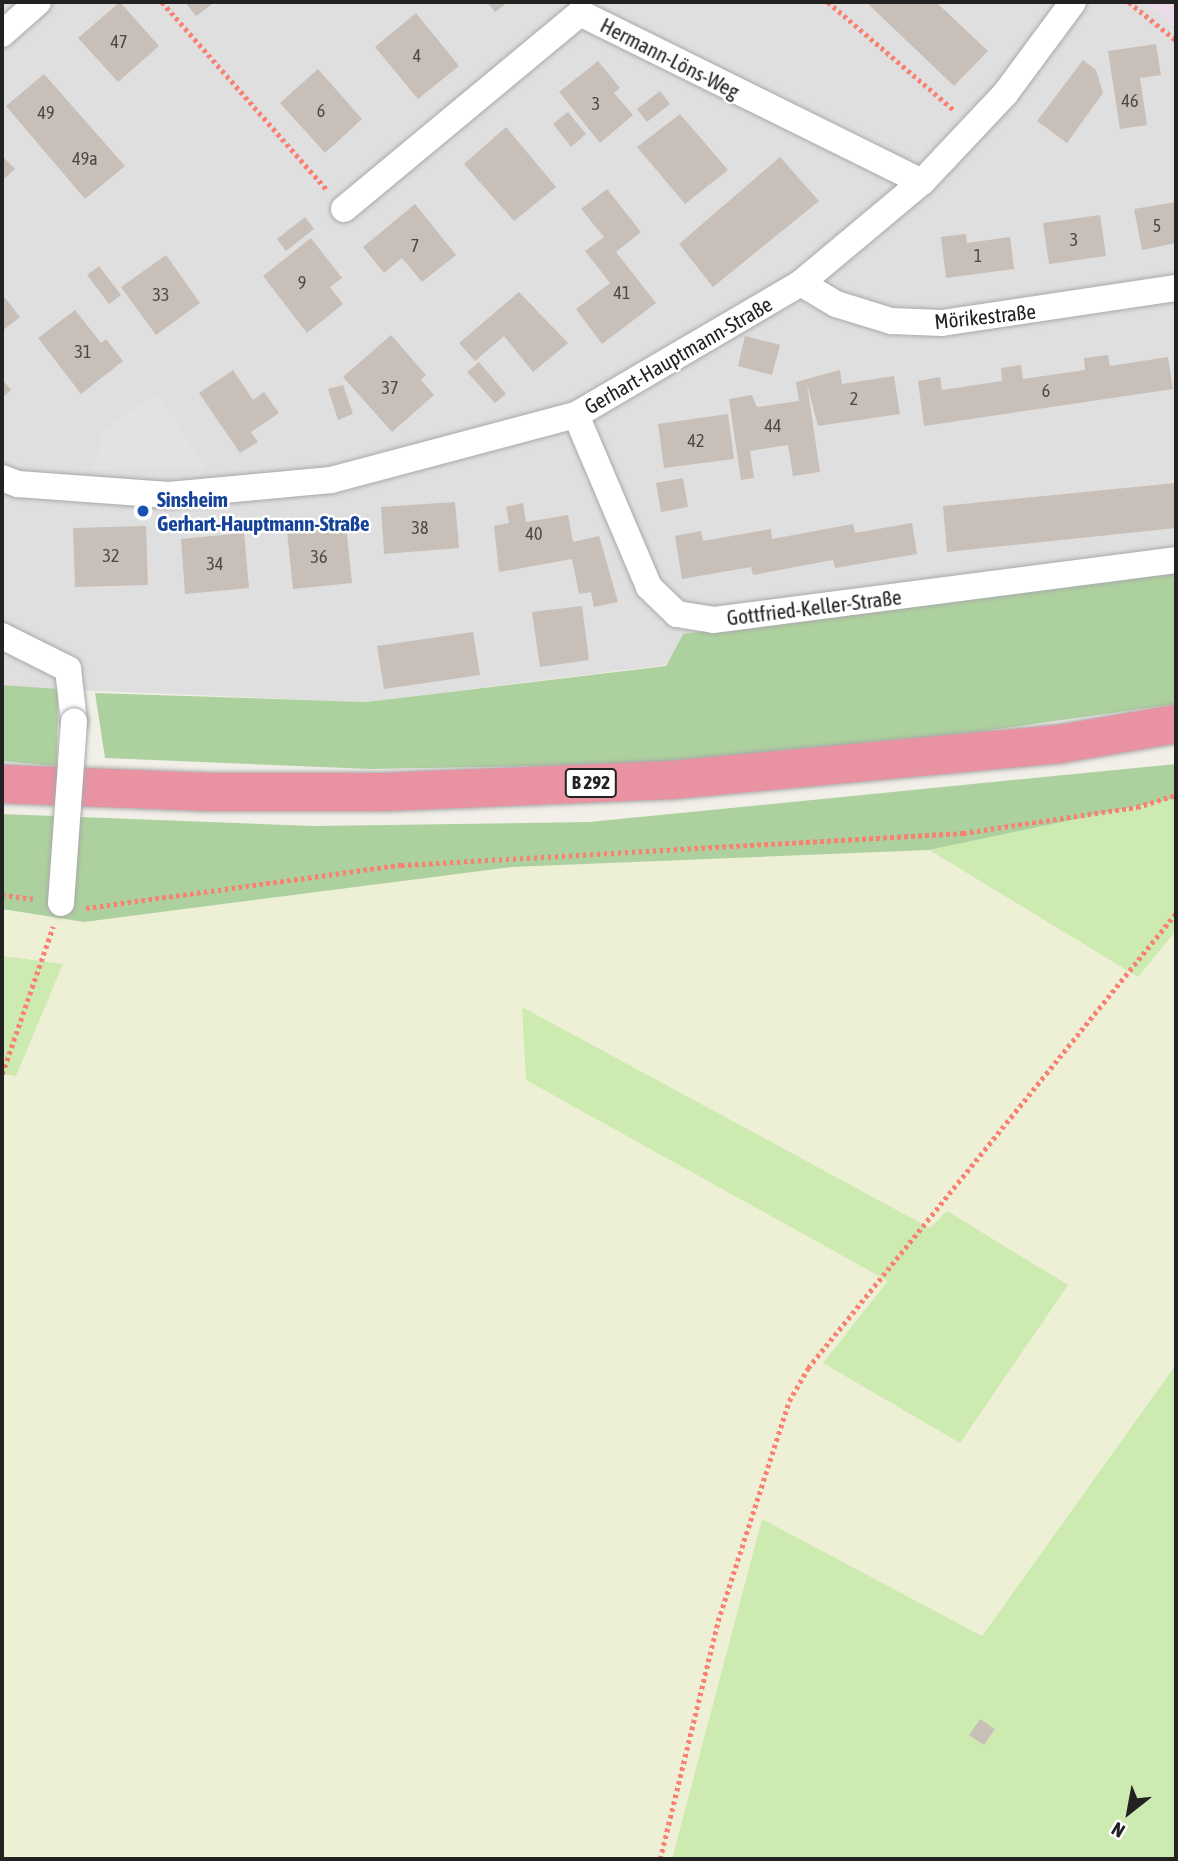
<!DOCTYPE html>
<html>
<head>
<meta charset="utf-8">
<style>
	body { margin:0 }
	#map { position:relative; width:1178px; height:1861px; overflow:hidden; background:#f2efe9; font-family:"Asap Condensed",sans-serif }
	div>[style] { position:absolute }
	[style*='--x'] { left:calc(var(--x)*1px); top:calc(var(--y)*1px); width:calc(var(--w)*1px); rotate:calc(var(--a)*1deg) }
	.residential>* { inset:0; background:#e0dfdf }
	.industrial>* { inset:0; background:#ebdbe8 }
	.farmland>* { inset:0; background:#eef0d5 }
	.grass>* { inset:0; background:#cdebb0 }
	.forest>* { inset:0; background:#add19e }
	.parking>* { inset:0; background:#e2e2e2 }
	.building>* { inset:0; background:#c7bfb8 }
	.path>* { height:4.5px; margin-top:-2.25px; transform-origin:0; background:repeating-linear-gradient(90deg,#fa8072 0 3.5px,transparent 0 7px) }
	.roads { filter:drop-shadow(0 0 2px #a9a9a9) drop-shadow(0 0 2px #a9a9a9) }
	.street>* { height:26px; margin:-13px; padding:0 13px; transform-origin:13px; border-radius:13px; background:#fff }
	.highway>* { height:38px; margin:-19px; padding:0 19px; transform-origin:19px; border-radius:19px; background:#e892a2 }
	.bridges { filter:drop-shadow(0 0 2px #a9a9a9) drop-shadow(0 0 2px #a9a9a9) }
	.street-bridge>* { height:26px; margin:-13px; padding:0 13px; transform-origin:13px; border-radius:13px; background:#fff }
	.dots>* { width:19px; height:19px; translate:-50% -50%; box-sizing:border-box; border:4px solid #fff; border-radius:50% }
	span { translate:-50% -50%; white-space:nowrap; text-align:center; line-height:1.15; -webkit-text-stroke:5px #fff; paint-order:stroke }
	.number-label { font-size:18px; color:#4b4948 }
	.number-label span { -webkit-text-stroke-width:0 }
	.shield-label span { padding:2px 5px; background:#fff; border:2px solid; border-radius:5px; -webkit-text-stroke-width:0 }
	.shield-label { font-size:19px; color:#222; font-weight:700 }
	.street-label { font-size:21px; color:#222 }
	.transit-label { font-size:21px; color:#164399; font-weight:700 }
	.left { translate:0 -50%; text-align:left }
	.frame { position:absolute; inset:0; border:4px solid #222; pointer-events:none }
	.north { position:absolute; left:1094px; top:1777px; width:70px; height:70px; -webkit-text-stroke:5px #fff; paint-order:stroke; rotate:211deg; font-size:19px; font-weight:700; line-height:28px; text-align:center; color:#222 }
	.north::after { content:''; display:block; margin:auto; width:24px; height:32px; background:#222; clip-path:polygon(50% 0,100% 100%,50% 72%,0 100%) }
</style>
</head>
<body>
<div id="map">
	<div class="residential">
		<i style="clip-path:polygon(2px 2px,1145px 2px,1176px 27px,1176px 570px,683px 634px,666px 665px,366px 702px,2px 687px)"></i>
	</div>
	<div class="industrial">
		<i style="clip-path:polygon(1145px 2px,1176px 2px,1176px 27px)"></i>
	</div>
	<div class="farmland">
		<i style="clip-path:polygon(evenodd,929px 850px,1138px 977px,1176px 931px,1176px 1363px,982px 1636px,762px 1520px,672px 1859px,2px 1859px,2px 1074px,16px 1076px,63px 964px,2px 956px,2px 909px,84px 922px,511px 867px,929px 850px,522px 1008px,930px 1229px,947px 1211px,823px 1363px,888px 1281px,522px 1008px)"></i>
	</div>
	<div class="grass">
		<i style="clip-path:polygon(1176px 798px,1176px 931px,1138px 977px,929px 850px)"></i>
		<i style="clip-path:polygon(2px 956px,63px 964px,16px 1076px,2px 1074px)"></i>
		<i style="clip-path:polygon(522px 1007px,930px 1228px,947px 1211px,1068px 1285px,960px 1443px,823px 1363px,888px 1281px,526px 1080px)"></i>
		<i style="clip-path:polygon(1176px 1364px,1176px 1859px,672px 1859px,762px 1519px,982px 1636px)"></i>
	</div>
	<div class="forest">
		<i style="clip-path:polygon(1176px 570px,1176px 704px,970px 733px,646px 764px,370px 769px,105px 758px,95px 693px,366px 702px,666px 666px,683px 634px)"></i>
		<i style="clip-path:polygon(2px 685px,58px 689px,57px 766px,2px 761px)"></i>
		<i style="clip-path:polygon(1176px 764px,1176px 798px,929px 850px,511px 867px,84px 922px,2px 909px,2px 814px,314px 826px,589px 822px)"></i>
	</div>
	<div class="parking">
		<i style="clip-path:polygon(157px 393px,207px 469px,93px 469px,103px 431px)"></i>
	</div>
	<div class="building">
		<i style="clip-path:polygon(120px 2px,159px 46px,118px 82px,78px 38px)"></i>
		<i style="clip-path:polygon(185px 2px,215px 2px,196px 16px)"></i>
		<i style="clip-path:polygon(487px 2px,508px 2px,495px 12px)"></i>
		<i style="clip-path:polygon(866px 2px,936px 2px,988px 51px,954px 86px)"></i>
		<i style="clip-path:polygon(416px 13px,459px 66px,418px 99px,375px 47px)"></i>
		<i style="clip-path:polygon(1156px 44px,1161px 75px,1140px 78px,1147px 125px,1120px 129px,1108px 51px)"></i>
		<i style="clip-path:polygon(1083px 60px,1096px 70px,1103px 93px,1067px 143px,1037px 121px)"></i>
		<i style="clip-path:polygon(598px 61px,620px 88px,614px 93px,633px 115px,600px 143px,559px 92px)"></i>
		<i style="clip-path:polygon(318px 69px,362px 119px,325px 153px,280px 103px)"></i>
		<i style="clip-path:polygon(44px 74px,125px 166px,85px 199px,6px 106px)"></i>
		<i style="clip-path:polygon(660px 91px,670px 104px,647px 122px,637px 109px)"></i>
		<i style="clip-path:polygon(568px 112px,586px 134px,571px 147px,553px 124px)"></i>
		<i style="clip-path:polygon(680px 114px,728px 170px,685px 204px,637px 147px)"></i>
		<i style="clip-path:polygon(506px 127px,556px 187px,514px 221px,464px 164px)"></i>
		<i style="clip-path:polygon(2px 156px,15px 169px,2px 181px)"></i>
		<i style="clip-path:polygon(780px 157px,819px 201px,713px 287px,679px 244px)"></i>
		<i style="clip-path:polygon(607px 189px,641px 232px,616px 252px,656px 303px,602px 344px,576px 309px,610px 283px,585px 251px,604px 237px,581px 209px)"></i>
		<i style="clip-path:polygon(1176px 202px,1176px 243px,1142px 250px,1134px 209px)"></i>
		<i style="clip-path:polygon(415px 204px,456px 255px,422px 282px,402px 258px,384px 273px,363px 247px)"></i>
		<i style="clip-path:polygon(1100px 215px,1106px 256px,1049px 264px,1043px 223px)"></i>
		<i style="clip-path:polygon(305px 217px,314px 229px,286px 251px,277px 239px)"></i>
		<i style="clip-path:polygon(966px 234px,967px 243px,1010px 237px,1014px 269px,946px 278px,941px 237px)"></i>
		<i style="clip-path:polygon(311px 238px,342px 278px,330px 287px,343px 304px,307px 333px,263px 276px)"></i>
		<i style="clip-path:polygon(166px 255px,200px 303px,156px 335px,121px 287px)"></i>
		<i style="clip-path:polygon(99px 266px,121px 295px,109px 304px,87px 275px)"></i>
		<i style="clip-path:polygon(519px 292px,568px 343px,533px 372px,504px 336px,475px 361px,459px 343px)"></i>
		<i style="clip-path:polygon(2px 294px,20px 317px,2px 331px)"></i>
		<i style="clip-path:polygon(75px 310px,101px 343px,106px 339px,123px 361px,81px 394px,38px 338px)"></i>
		<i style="clip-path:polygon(391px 335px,426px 375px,421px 380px,434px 395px,392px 432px,343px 377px)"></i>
		<i style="clip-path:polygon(745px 336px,780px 345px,772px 375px,738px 366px)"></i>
		<i style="clip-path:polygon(1108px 355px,1110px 366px,1168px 357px,1173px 389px,924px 426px,918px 381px,940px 377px,942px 390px,1002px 381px,1001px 368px,1021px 365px,1023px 379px,1085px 370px,1084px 358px)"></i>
		<i style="clip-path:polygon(479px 362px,506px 394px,495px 403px,467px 372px)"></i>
		<i style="clip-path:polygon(233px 370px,253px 400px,264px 392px,279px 413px,251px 432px,258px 442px,240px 453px,199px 393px)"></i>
		<i style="clip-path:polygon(840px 370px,842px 384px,894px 376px,900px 414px,818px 426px,807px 384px,820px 472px,793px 476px,788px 445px,750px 451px,754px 478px,741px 480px,729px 399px,752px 395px,757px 407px,799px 401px,796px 382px)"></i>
		<i style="clip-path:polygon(2px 379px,11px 390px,2px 398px)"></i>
		<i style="clip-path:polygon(343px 385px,353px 414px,338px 420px,328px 389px)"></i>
		<i style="clip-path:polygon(728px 414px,734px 459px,664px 468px,658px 424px)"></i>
		<i style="clip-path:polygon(683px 478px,688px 507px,661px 512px,656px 483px)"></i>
		<i style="clip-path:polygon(1176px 483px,1176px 528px,947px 552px,943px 506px)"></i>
		<i style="clip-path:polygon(455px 502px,459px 548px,384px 554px,381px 507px)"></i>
		<i style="clip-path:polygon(523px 503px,526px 522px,568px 515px,573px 542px,599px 536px,618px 602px,594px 607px,591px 592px,579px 594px,572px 559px,499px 572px,494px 526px,509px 523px,506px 507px)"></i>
		<i style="clip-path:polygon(912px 523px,917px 554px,835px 568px,833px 560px,753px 575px,751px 567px,682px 579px,675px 536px,701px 531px,703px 541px,771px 529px,772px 539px,853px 524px,855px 533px)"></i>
		<i style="clip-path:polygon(346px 525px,352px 583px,293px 589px,287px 531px)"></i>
		<i style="clip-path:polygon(146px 526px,148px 585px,75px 587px,73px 528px)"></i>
		<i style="clip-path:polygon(244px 533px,249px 588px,185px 594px,181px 539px)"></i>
		<i style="clip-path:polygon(582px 606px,589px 660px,540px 667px,532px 612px)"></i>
		<i style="clip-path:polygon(473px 632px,480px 675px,384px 689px,377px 646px)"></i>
		<i style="clip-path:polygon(980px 1719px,995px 1729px,984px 1745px,969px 1735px)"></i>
	</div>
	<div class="path">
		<i style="--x:162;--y:2;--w:250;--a:48.7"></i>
		<i style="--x:828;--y:2;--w:167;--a:40.6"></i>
		<i style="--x:1129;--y:2;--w:60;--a:39"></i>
		<i style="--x:2;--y:895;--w:31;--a:7"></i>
		<i style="--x:86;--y:908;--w:318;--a:-7.8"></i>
		<i style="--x:401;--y:865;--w:563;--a:-3.26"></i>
		<i style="--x:963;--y:833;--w:176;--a:-8.5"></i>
		<i style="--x:1137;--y:807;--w:41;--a:-17.1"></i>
		<i style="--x:2;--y:1074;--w:156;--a:-70.9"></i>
		<i style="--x:660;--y:1859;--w:245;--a:-76.3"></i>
		<i style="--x:718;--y:1621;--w:231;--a:-72.1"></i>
		<i style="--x:789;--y:1401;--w:38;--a:-60"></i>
		<i style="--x:808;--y:1368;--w:585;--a:-51.03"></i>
	</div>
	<div class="roads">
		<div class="street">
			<i style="--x:2;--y:34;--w:48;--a:-41.6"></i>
			<i style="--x:344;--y:209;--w:307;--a:-39.7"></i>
			<i style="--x:580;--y:13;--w:381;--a:26.3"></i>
			<i style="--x:801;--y:283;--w:41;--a:31"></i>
			<i style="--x:836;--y:304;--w:58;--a:17.2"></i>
			<i style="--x:891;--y:321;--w:51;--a:2.2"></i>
			<i style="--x:942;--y:323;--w:237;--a:-8.5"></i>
			<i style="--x:576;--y:415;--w:187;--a:67"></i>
			<i style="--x:649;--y:587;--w:39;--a:44"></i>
			<i style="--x:677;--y:614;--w:37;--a:9"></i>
			<i style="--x:714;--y:620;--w:466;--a:-7.4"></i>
			<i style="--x:2;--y:478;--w:17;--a:21"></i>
			<i style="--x:18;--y:484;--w:151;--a:4.2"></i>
			<i style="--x:169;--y:495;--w:163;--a:-5.3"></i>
			<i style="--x:331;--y:480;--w:253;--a:-14.9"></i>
			<i style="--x:576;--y:415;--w:261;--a:-30.4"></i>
			<i style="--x:801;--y:283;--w:158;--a:-39.9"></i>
			<i style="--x:922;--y:182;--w:121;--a:-46.7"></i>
			<i style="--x:1005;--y:94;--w:114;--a:-53.5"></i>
			<i style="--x:2;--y:636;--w:74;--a:26.6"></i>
			<i style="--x:68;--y:669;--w:52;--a:83.4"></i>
		</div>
		<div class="highway">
			<i style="--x:2;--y:784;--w:207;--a:2.2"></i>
			<i style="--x:209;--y:792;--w:175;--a:0"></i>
			<i style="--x:384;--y:792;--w:287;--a:-2.4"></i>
			<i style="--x:671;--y:780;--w:390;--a:-5.3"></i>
			<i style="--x:1059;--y:744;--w:119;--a:-9.7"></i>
		</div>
	</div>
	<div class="bridges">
		<div class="street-bridge">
			<i style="--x:61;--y:903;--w:182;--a:-85.9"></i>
		</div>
	</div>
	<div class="dots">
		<i style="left:143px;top:511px;background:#1a4fb4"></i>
	</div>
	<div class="number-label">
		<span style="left:119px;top:42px">47</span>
		<span style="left:417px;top:56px">4</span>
		<span style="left:1130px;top:101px">46</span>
		<span style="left:596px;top:104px">3</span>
		<span style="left:321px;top:111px">6</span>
		<span style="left:46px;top:113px">49</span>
		<span style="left:85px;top:159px">49a</span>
		<span style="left:1157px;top:226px">5</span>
		<span style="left:1074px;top:240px">3</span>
		<span style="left:415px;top:246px">7</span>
		<span style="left:978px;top:256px">1</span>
		<span style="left:302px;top:283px">9</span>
		<span style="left:622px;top:293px">41</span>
		<span style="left:161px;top:295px">33</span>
		<span style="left:83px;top:352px">31</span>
		<span style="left:390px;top:388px">37</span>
		<span style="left:1046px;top:391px">6</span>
		<span style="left:854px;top:399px">2</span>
		<span style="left:773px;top:426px">44</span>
		<span style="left:696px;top:441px">42</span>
		<span style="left:420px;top:528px">38</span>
		<span style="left:534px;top:534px">40</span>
		<span style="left:111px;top:556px">32</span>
		<span style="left:319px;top:557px">36</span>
		<span style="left:215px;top:564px">34</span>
	</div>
	<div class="shield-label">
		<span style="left:591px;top:783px">B 292</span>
	</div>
	<div class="street-label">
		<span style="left:670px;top:58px;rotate:27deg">Hermann-Löns-Weg</span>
		<span style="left:985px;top:316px;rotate:-6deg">Mörikestraße</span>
		<span style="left:678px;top:355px;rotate:-30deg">Gerhart-Hauptmann-Straße</span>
		<span style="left:814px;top:607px;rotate:-7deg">Gottfried-Keller-Straße</span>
	</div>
	<div class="transit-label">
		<span class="left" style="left:157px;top:511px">Sinsheim<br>Gerhart-Hauptmann-Straße</span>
	</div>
	<div class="frame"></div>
	<div class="north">N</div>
</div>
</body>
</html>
